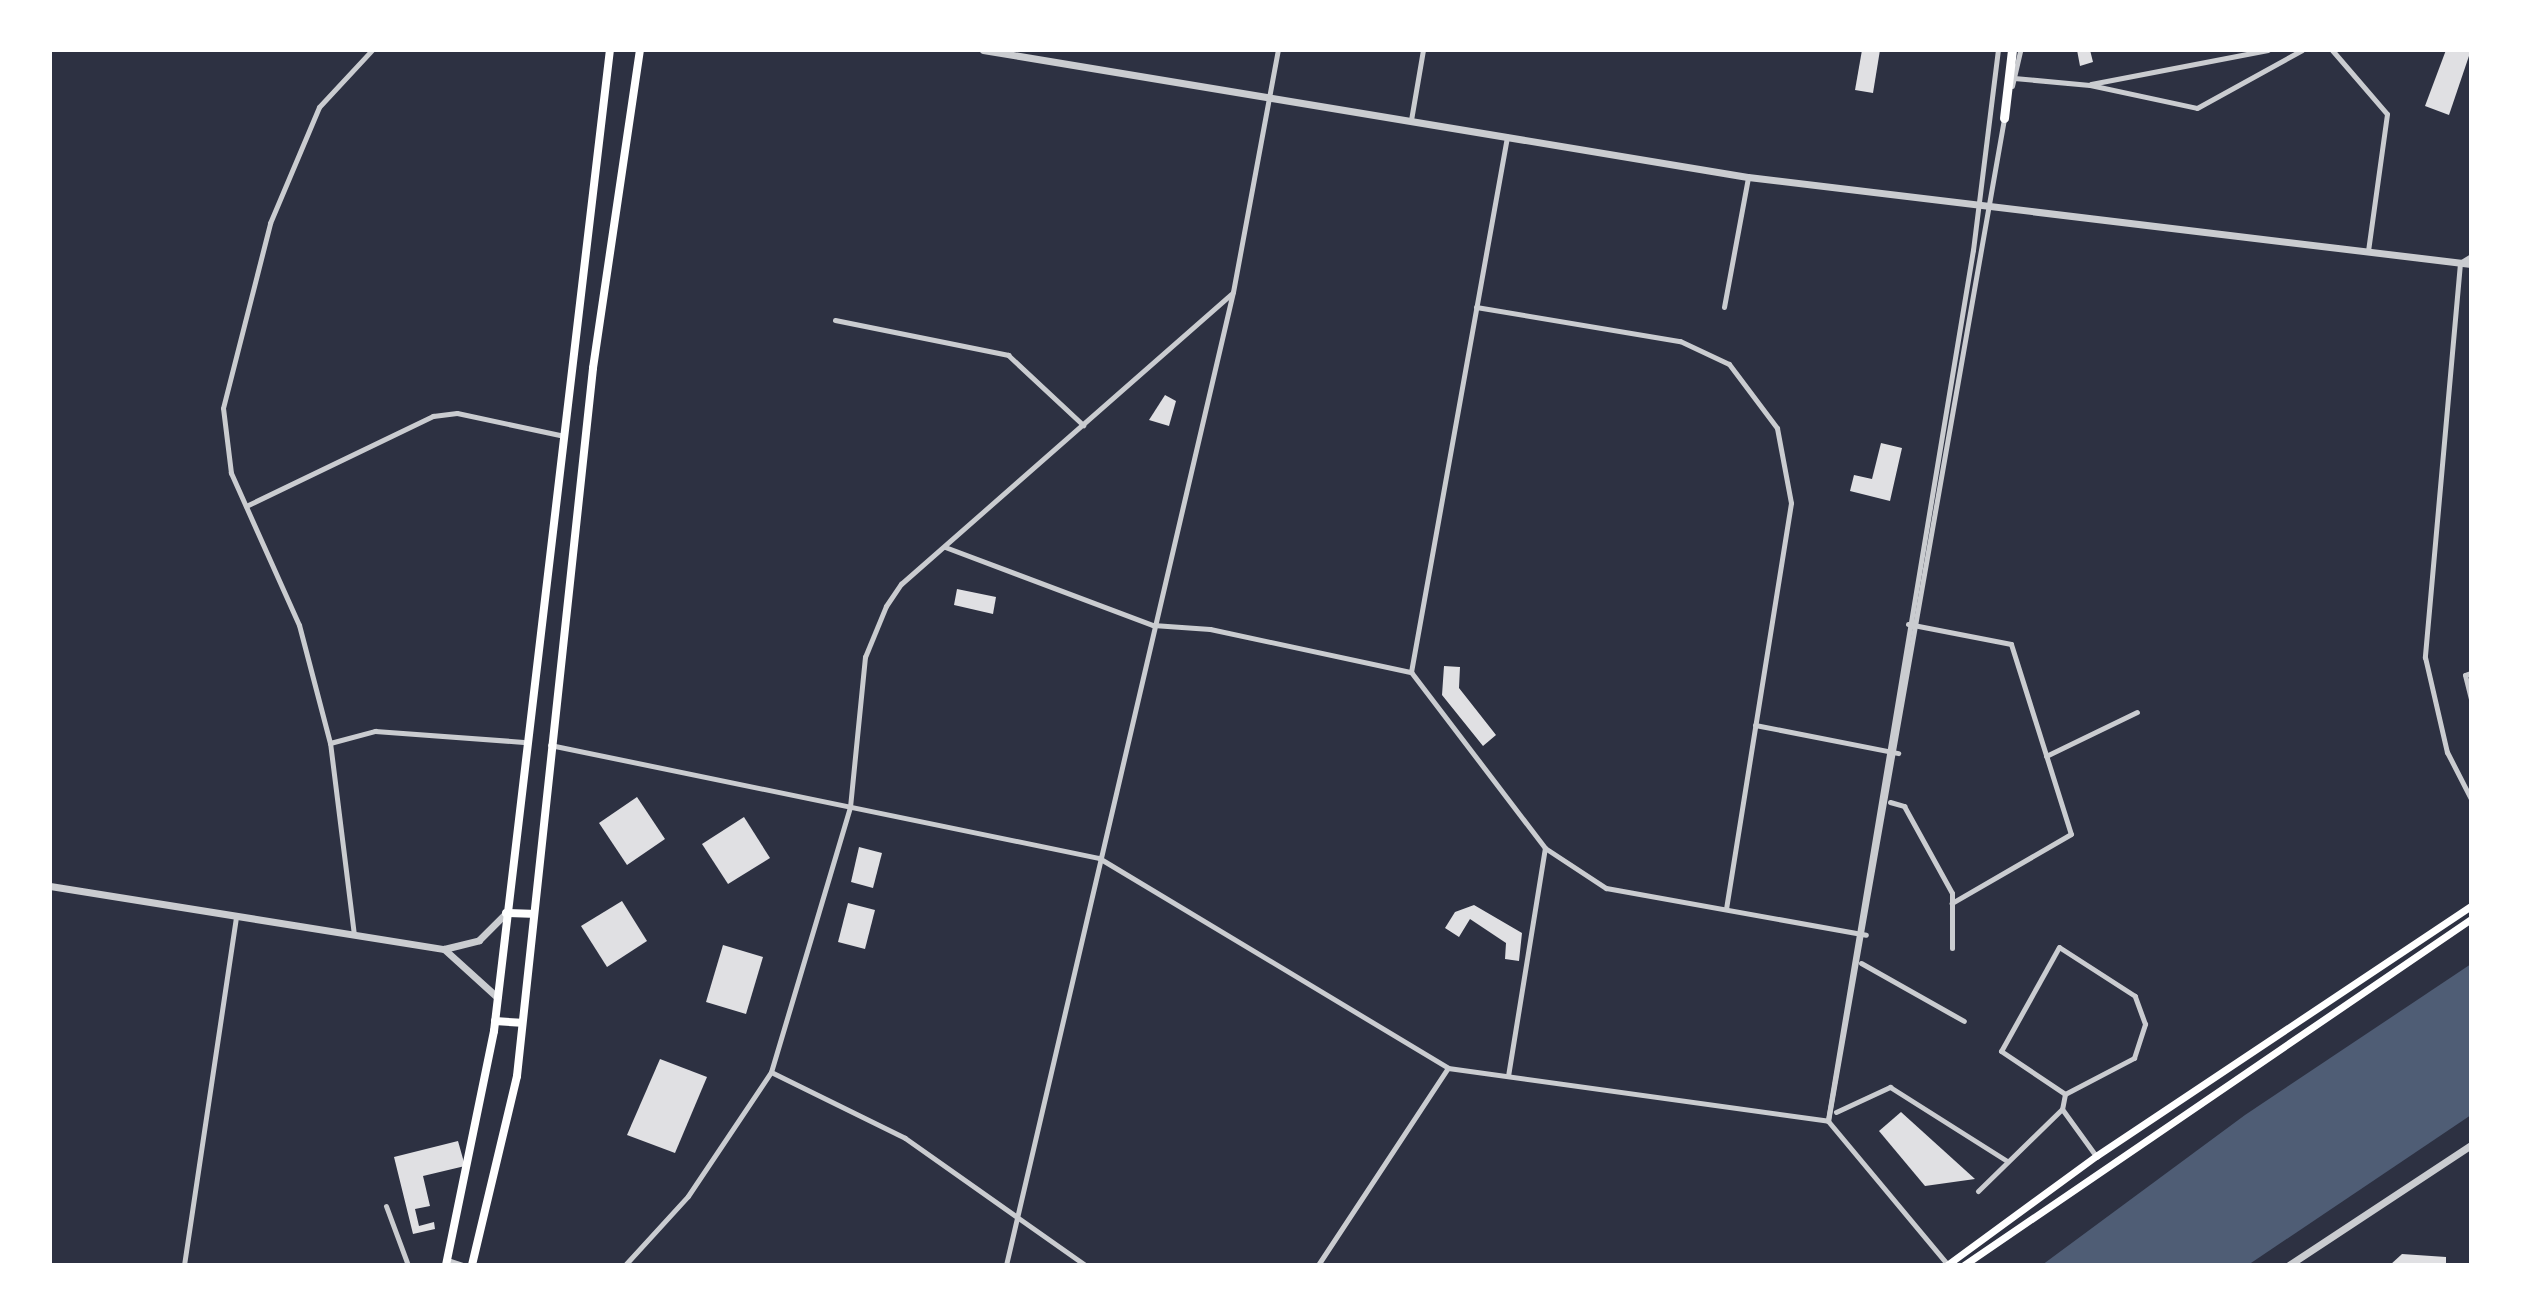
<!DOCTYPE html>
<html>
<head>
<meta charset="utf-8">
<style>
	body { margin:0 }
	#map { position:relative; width:2521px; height:1315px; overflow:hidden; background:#2d3142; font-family:Merriweather,serif }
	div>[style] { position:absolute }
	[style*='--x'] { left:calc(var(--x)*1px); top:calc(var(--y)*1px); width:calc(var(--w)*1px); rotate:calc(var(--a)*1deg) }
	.water>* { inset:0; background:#4f5d75 }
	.building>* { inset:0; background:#e0e0e3 }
	.minor>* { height:5px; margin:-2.5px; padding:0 2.5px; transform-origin:2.5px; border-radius:2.5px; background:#caccd0 }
	.tertiary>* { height:7px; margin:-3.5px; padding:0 3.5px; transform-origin:3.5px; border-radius:3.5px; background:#caccd0 }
	.secondary>* { height:7px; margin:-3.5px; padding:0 3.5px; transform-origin:3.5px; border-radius:3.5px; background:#fff }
	.primary>* { height:8px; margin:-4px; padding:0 4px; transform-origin:4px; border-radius:4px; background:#fff }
	.trunk>* { height:9px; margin:-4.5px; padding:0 4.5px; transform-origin:4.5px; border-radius:4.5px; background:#fff }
	span { translate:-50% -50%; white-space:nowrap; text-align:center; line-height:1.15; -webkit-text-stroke:8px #fff; paint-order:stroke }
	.frame { position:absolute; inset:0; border:52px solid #fff; pointer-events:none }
</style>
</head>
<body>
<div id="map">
	<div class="water">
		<i style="clip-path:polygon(2471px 964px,2471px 1115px,2248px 1265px,2042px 1265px,2245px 1115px)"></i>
	</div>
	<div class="building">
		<i style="clip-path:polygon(1862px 50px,1880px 50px,1873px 93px,1855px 90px)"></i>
		<i style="clip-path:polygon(2077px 50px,2090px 50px,2093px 62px,2080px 66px)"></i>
		<i style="clip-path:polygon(2446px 50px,2471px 50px,2449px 115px,2425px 106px)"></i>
		<i style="clip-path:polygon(1165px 395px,1176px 401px,1169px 426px,1149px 420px)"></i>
		<i style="clip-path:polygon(1881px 443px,1902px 448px,1890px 501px,1850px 491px,1854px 475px,1872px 479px)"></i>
		<i style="clip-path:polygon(957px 589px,996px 597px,993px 614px,954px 605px)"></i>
		<i style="clip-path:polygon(1444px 666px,1460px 667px,1459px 688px,1496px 735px,1483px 746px,1442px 695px)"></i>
		<i style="clip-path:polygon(637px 797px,665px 839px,627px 865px,599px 823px)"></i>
		<i style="clip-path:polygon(744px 817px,770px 858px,728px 884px,702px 844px)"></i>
		<i style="clip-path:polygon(859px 847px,882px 853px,873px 888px,851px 882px)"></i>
		<i style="clip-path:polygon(622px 901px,647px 941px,607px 967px,581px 926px)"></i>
		<i style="clip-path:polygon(848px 903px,875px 910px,865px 949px,838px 942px)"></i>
		<i style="clip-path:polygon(1474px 905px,1522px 933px,1519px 961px,1505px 959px,1506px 943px,1470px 919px,1459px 937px,1445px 928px,1455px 912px)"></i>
		<i style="clip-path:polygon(723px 945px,763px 957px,746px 1014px,706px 1002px)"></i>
		<i style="clip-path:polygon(660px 1059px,707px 1077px,675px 1153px,627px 1135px)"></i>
		<i style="clip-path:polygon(1901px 1112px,1975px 1179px,1925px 1186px,1879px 1131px)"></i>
		<i style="clip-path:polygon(458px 1141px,465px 1166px,423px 1176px,430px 1206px,415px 1209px,419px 1226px,434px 1222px,435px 1229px,413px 1234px,394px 1157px)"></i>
		<i style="clip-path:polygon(2402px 1254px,2446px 1257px,2446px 1265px,2390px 1265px)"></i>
	</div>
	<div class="minor">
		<i style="--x:2332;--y:50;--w:84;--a:49.3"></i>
		<i style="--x:2387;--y:114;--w:138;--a:97.9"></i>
		<i style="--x:2014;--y:78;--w:76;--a:5.3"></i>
		<i style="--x:2090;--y:85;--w:109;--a:12.1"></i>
		<i style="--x:2197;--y:108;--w:120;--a:-28.9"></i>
		<i style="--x:2091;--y:84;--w:180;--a:-10.9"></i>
		<i style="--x:2012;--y:86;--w:37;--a:-77"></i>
		<i style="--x:1411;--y:120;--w:71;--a:-80.3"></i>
		<i style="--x:2471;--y:256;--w:13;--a:148"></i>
		<i style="--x:2460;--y:263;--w:396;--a:95.1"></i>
		<i style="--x:2425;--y:657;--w:98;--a:77"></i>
		<i style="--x:2447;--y:752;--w:53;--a:62.9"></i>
		<i style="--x:1476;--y:307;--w:207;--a:9.5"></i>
		<i style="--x:1680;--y:341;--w:54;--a:25.1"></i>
		<i style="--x:1729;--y:364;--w:80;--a:53.1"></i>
		<i style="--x:1777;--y:428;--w:76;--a:79.4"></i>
		<i style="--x:1791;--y:503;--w:411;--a:99.1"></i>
		<i style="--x:1724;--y:307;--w:132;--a:-79.5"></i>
		<i style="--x:835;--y:320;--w:177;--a:11.4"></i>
		<i style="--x:1008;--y:355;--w:103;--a:43"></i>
		<i style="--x:246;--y:506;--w:208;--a:-25.7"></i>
		<i style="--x:433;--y:416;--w:24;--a:-7"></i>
		<i style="--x:457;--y:413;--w:105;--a:12.1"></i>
		<i style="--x:945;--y:547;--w:222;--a:20.6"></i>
		<i style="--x:1153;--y:625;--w:57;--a:4"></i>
		<i style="--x:1210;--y:629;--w:206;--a:12.1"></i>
		<i style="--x:1411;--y:672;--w:221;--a:52.7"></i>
		<i style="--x:1545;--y:848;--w:73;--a:33.3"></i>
		<i style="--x:1606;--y:888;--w:264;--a:10.2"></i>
		<i style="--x:1908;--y:624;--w:105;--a:11"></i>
		<i style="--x:2011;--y:644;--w:199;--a:72.5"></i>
		<i style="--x:2071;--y:834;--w:138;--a:149.9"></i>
		<i style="--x:1411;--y:672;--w:544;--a:-79.83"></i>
		<i style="--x:2471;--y:673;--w:6;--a:162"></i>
		<i style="--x:2465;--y:675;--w:25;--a:76"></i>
		<i style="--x:1755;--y:725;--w:146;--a:11.1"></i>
		<i style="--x:330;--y:743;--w:47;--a:-14.9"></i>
		<i style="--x:375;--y:731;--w:149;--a:4.2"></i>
		<i style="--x:550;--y:745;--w:561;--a:11.63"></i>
		<i style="--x:1099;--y:858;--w:407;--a:31"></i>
		<i style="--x:1448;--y:1068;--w:384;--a:7.9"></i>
		<i style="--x:1828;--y:1121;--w:186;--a:50.2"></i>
		<i style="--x:2046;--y:756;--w:101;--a:-25.8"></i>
		<i style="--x:1890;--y:802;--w:15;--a:16"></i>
		<i style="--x:1904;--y:806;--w:99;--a:61.1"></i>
		<i style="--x:1952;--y:893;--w:55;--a:90"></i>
		<i style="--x:354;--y:935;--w:193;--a:-97.1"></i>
		<i style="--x:330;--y:743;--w:122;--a:-104.7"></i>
		<i style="--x:299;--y:625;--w:167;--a:-114.1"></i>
		<i style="--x:231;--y:473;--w:65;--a:-97"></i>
		<i style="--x:223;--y:408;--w:191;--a:-75.7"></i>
		<i style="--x:270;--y:223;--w:126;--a:-67.1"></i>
		<i style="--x:319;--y:107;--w:78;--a:-47.1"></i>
		<i style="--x:1861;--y:963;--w:118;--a:29.4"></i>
		<i style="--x:771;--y:1072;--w:149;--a:26.2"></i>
		<i style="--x:905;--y:1138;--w:220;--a:35.2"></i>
		<i style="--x:1508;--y:1076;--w:231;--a:-80.8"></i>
		<i style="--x:2065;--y:1094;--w:78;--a:-27.6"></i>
		<i style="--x:2134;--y:1058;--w:36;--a:-72"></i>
		<i style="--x:2145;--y:1024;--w:30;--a:-110"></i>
		<i style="--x:2135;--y:996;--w:90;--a:-147.2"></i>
		<i style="--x:2059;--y:947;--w:119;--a:119.1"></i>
		<i style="--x:2001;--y:1051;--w:77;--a:33.9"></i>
		<i style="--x:2065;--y:1094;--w:15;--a:101"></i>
		<i style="--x:2062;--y:1109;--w:58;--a:54.1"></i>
		<i style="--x:1836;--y:1112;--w:60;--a:-24.8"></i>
		<i style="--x:1890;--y:1087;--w:138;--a:32.3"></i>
		<i style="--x:1828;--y:1120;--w:882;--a:-80.54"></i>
		<i style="--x:1973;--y:250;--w:202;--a:-82.9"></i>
		<i style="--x:1828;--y:1121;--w:1017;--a:-80.04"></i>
		<i style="--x:1978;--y:1191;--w:117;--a:-44.3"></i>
		<i style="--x:386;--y:1206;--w:63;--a:69.6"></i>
		<i style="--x:447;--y:1260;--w:16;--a:18"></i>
		<i style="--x:184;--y:1265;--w:353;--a:-81.5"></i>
		<i style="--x:625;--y:1265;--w:93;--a:-47.6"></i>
		<i style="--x:688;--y:1196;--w:149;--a:-56.2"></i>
		<i style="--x:771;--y:1072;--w:277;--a:-73.4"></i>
		<i style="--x:850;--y:807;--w:151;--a:-84.3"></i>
		<i style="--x:865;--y:657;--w:55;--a:-67.6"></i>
		<i style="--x:886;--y:606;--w:27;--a:-56"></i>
		<i style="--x:901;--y:584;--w:439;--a:-41.3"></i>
		<i style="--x:1006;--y:1265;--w:999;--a:-76.87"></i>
		<i style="--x:1233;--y:292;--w:246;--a:-79.5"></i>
		<i style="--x:1318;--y:1265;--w:236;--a:-56.6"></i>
	</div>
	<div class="tertiary">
		<i style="--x:983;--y:50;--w:775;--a:9.43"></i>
		<i style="--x:1748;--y:177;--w:728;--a:6.86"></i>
		<i style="--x:50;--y:886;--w:399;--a:9.1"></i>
		<i style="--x:444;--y:949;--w:72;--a:42.2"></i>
		<i style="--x:444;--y:949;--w:36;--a:-14"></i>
		<i style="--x:479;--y:940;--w:38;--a:-45"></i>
		<i style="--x:2289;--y:1265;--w:218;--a:-33.4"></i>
	</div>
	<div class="secondary">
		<i style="--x:1947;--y:1265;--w:185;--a:-36.2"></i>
		<i style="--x:2096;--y:1156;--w:451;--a:-33.7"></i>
		<i style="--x:1964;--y:1265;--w:614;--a:-34.31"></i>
	</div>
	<div class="primary">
		<i style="--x:506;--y:913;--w:24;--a:2"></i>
		<i style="--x:495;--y:1021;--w:26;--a:4"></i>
		<i style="--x:446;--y:1265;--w:239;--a:-78.4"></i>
		<i style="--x:494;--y:1031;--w:988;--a:-83.26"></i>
		<i style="--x:472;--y:1265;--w:194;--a:-76.6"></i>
		<i style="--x:517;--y:1076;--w:712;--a:-83.87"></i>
		<i style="--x:593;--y:368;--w:321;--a:-81.6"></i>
	</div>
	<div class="trunk">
		<i style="--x:2004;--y:118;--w:68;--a:-83.3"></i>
	</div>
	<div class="frame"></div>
</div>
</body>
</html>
